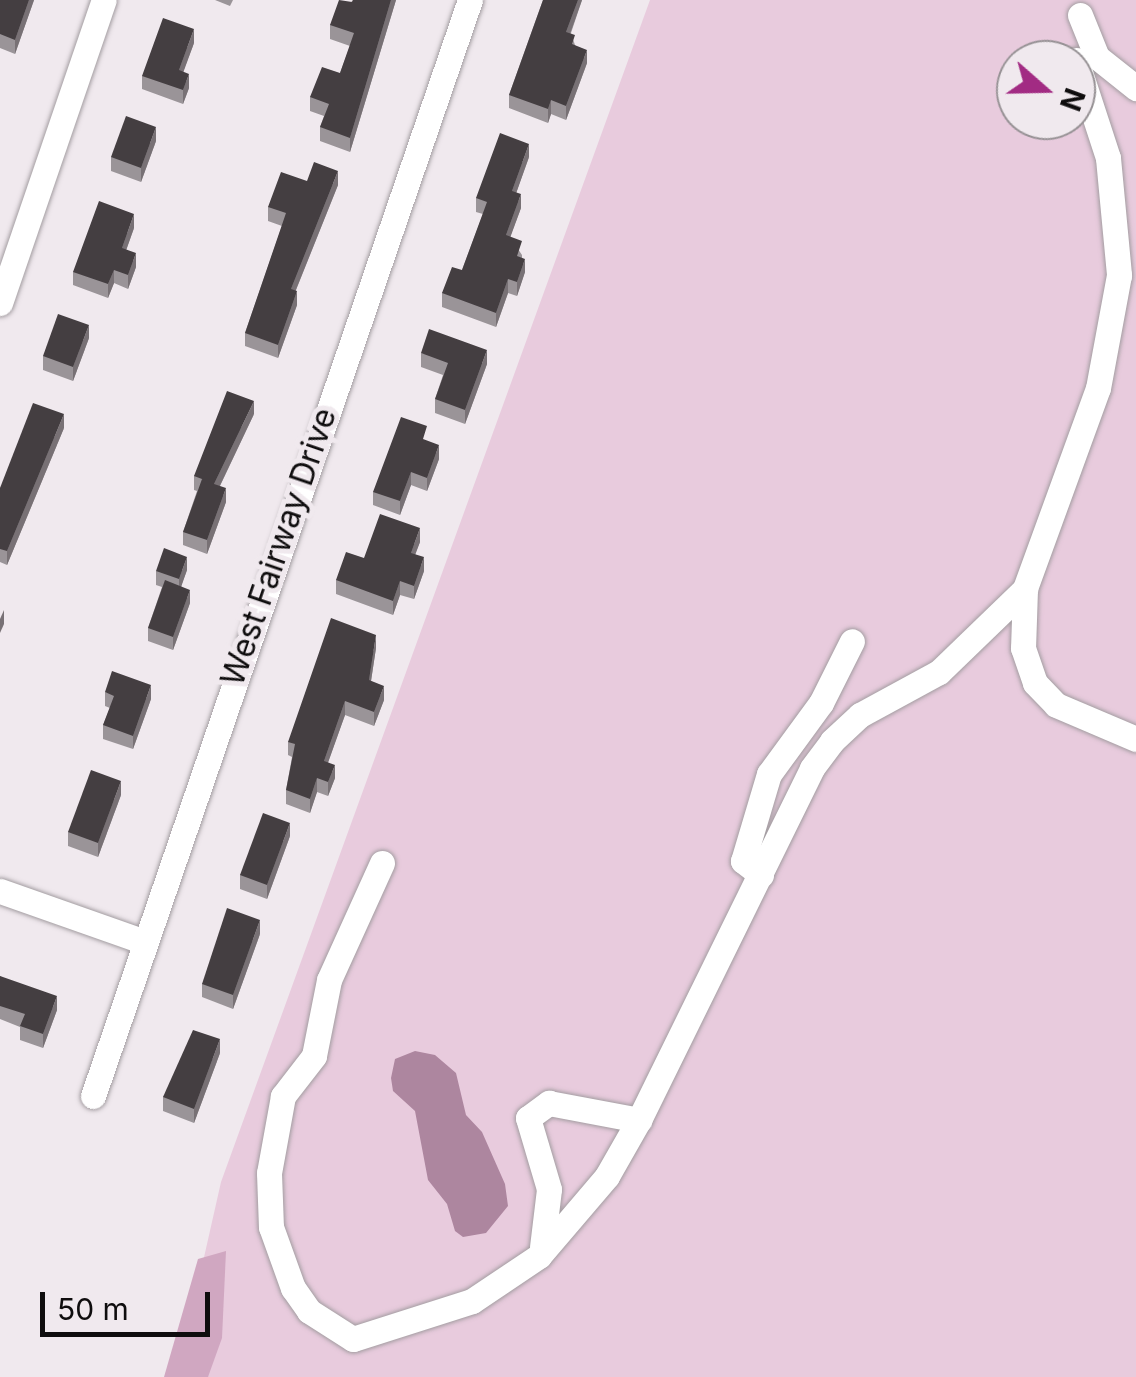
<!DOCTYPE html>
<html>
<head>
<meta charset="utf-8">
<style>
	body { margin:0 }
	#map { position:relative; width:1136px; height:1377px; overflow:hidden; background:#f0e9ee; font-family:Inter,sans-serif }
	div>[style] { position:absolute }
	[style*='--x'] { left:calc(var(--x)*1px); top:calc(var(--y)*1px); width:calc(var(--w)*1px); rotate:calc(var(--a)*1deg) }
	.green>* { inset:0; background:#e8cbdd }
	.forest>* { inset:0; background:#d0a7c1 }
	.water>* { inset:0; background:#ad869f }
	.roads { filter:drop-shadow(0 0 2px #a39da1) drop-shadow(0 0 2px #a39da1) }
	.minor>* { height:25px; margin:-12.5px; padding:0 12.5px; transform-origin:12.5px; border-radius:12.5px; background:#fff }
	.wall>* { inset:0; background:#9a9498 }
	.shaded-wall>* { inset:0; background:#787175 }
	.building>* { inset:0; background:#443e41 }
	span { translate:-50% -50%; white-space:nowrap; text-align:center; line-height:1.15; -webkit-text-stroke:10px #f0e9ee; paint-order:stroke }
	.street-label { font-size:32px; color:#0f0d0e }
	.north { position:absolute; left:996px; top:40px; width:100px; height:100px; box-sizing:border-box; background:#f0e9ee; border:2px solid #969194; border-radius:50%; rotate:110deg; font-size:28px; font-weight:700; line-height:40px; text-align:center; color:#0f0d0e }
	.north::after { content:''; display:block; margin:auto; width:35px; height:45px; background:#a22b83; clip-path:polygon(50% 0,100% 100%,50% 72%,0 100%) }
	.scale { position:absolute; left:40px; top:1292px; width:170px; height:45px; box-sizing:border-box; border:5px solid #0f0d0e; border-top:0; padding-left:12px; font-size:30px; line-height:35px; white-space:nowrap; color:#0f0d0e; -webkit-text-stroke:8px #f0e9ee; paint-order:stroke }
</style>
</head>
<body>
<div id="map">
	<div class="green">
		<i style="clip-path:polygon(evenodd,650px 0,1136px 0,1136px 1377px,177px 1377px,221px 1182px,650px 0,1016px 60px,1076px 60px,1076px 120px,1016px 120px,1016px 60px)"></i>
	</div>
	<div class="forest">
		<i style="clip-path:polygon(226px 1251px,222px 1338px,208px 1377px,164px 1377px,198px 1259px)"></i>
	</div>
	<div class="water">
		<i style="clip-path:polygon(415px 1051px,435px 1055px,456px 1073px,466px 1115px,482px 1132px,505px 1184px,508px 1206px,486px 1233px,463px 1237px,455px 1231px,447px 1204px,428px 1180px,415px 1111px,393px 1091px,391px 1078px,395px 1059px)"></i>
	</div>
	<div class="roads">
		<div class="minor">
			<i style="--x:1080;--y:15;--w:45;--a:68"></i>
			<i style="--x:1097;--y:57;--w:50;--a:38.5"></i>
			<i style="--x:1076;--y:60;--w:103;--a:71.9"></i>
			<i style="--x:1108;--y:158;--w:118;--a:84.6"></i>
			<i style="--x:1119;--y:275;--w:115;--a:100.5"></i>
			<i style="--x:1098;--y:388;--w:214;--a:110"></i>
			<i style="--x:1025;--y:589;--w:59;--a:91.9"></i>
			<i style="--x:1023;--y:648;--w:37;--a:71"></i>
			<i style="--x:1035;--y:683;--w:30;--a:46"></i>
			<i style="--x:1056;--y:705;--w:87;--a:23"></i>
			<i style="--x:0;--y:303;--w:320;--a:-71.1"></i>
			<i style="--x:382;--y:863;--w:128;--a:114.4"></i>
			<i style="--x:329;--y:980;--w:77;--a:101.2"></i>
			<i style="--x:314;--y:1056;--w:51;--a:127.8"></i>
			<i style="--x:283;--y:1096;--w:78;--a:100.3"></i>
			<i style="--x:269;--y:1173;--w:54;--a:87.9"></i>
			<i style="--x:271;--y:1227;--w:65;--a:70.2"></i>
			<i style="--x:293;--y:1288;--w:28;--a:55"></i>
			<i style="--x:309;--y:1311;--w:52;--a:32.5"></i>
			<i style="--x:353;--y:1339;--w:125;--a:-17.7"></i>
			<i style="--x:472;--y:1301;--w:81;--a:-33.9"></i>
			<i style="--x:539;--y:1256;--w:105;--a:-49.6"></i>
			<i style="--x:607;--y:1176;--w:64;--a:-60.3"></i>
			<i style="--x:639;--y:1120;--w:392;--a:-63.8"></i>
			<i style="--x:812;--y:768;--w:34;--a:-53"></i>
			<i style="--x:832;--y:741;--w:38;--a:-43"></i>
			<i style="--x:860;--y:715;--w:90;--a:-28.6"></i>
			<i style="--x:939;--y:672;--w:120;--a:-44"></i>
			<i style="--x:761;--y:875;--w:23;--a:-142"></i>
			<i style="--x:743;--y:861;--w:91;--a:-73.4"></i>
			<i style="--x:769;--y:774;--w:88;--a:-53.8"></i>
			<i style="--x:821;--y:703;--w:69;--a:-63.4"></i>
			<i style="--x:0;--y:891;--w:151;--a:19.4"></i>
			<i style="--x:93;--y:1096;--w:1159;--a:-71.02"></i>
			<i style="--x:542;--y:1247;--w:58;--a:-83.1"></i>
			<i style="--x:549;--y:1189;--w:74;--a:-106.5"></i>
			<i style="--x:528;--y:1118;--w:26;--a:-36"></i>
			<i style="--x:549;--y:1103;--w:92;--a:10.7"></i>
		</div>
	</div>
	<div class="wall">
		<i style="clip-path:polygon(0 0,34px 0,15px 54px,0 48px)"></i>
		<i style="clip-path:polygon(215px 0,233px 0,230px 6px)"></i>
		<i style="clip-path:polygon(353px 0,396px 0,350px 152px,320px 141px,320px 127px,324px 116px,310px 111px,310px 97px,340px 73px,350px 46px,330px 39px,330px 25px)"></i>
		<i style="clip-path:polygon(543px 0,582px 0,571px 33px,575px 45px,587px 63px,566px 120px,551px 114px,548px 123px,509px 108px,509px 95px)"></i>
		<i style="clip-path:polygon(194px 43px,183px 72px,189px 88px,183px 104px,142px 89px,142px 76px)"></i>
		<i style="clip-path:polygon(156px 141px,141px 182px,111px 171px,111px 157px)"></i>
		<i style="clip-path:polygon(529px 157px,516px 193px,521px 208px,510px 237px,522px 255px,522px 257px,525px 272px,517px 296px,508px 293px,496px 327px,442px 307px,442px 293px,462px 270px,483px 214px,476px 212px,476px 198px)"></i>
		<i style="clip-path:polygon(307px 181px,338px 185px,296px 290px,297px 305px,278px 358px,245px 346px,245px 333px,282px 226px,268px 221px,268px 207px)"></i>
		<i style="clip-path:polygon(134px 228px,126px 250px,136px 267px,128px 289px,114px 283px,108px 298px,73px 285px,73px 272px)"></i>
		<i style="clip-path:polygon(89px 338px,73px 381px,43px 370px,43px 356px)"></i>
		<i style="clip-path:polygon(421px 353px,487px 364px,465px 424px,435px 413px,435px 399px,443px 375px,421px 367px)"></i>
		<i style="clip-path:polygon(254px 414px,220px 486px,226px 502px,207px 554px,183px 545px,183px 532px,197px 491px,194px 490px,194px 476px)"></i>
		<i style="clip-path:polygon(64px 428px,7px 565px,0 562px,0 488px)"></i>
		<i style="clip-path:polygon(427px 441px,439px 459px,427px 491px,411px 485px,400px 515px,373px 505px,373px 492px)"></i>
		<i style="clip-path:polygon(420px 542px,415px 554px,424px 571px,414px 599px,400px 595px,393px 615px,336px 594px,336px 580px,364px 558px)"></i>
		<i style="clip-path:polygon(187px 570px,181px 586px,190px 603px,173px 650px,148px 641px,148px 628px,162px 587px,156px 585px,156px 571px)"></i>
		<i style="clip-path:polygon(376px 648px,371px 681px,384px 700px,374px 726px,345px 715px,328px 762px,335px 778px,328px 796px,317px 792px,310px 813px,286px 804px,286px 790px,292px 757px,288px 755px,288px 742px)"></i>
		<i style="clip-path:polygon(105px 692px,151px 699px,133px 749px,103px 739px,103px 725px,110px 708px,105px 706px)"></i>
		<i style="clip-path:polygon(121px 795px,98px 857px,68px 846px,68px 832px)"></i>
		<i style="clip-path:polygon(290px 836px,267px 899px,240px 889px,240px 875px)"></i>
		<i style="clip-path:polygon(260px 934px,233px 1009px,202px 997px,202px 984px)"></i>
		<i style="clip-path:polygon(0 976px,57px 1010px,43px 1048px,20px 1040px,20px 1027px,0 1019px)"></i>
		<i style="clip-path:polygon(220px 1053px,194px 1123px,163px 1111px,163px 1097px)"></i>
	</div>
	<div class="shaded-wall">
		<i style="clip-path:polygon(29px 0,34px 0,15px 54px,15px 40px)"></i>
		<i style="clip-path:polygon(391px 0,396px 0,350px 152px,350px 138px)"></i>
		<i style="clip-path:polygon(578px 0,582px 0,566px 45px,566px 32px)"></i>
		<i style="clip-path:polygon(194px 29px,194px 43px,179px 84px,179px 70px)"></i>
		<i style="clip-path:polygon(587px 50px,587px 63px,566px 120px,566px 106px)"></i>
		<i style="clip-path:polygon(189px 74px,189px 88px,183px 104px,183px 90px)"></i>
		<i style="clip-path:polygon(551px 100px,551px 114px,548px 123px,548px 109px)"></i>
		<i style="clip-path:polygon(156px 127px,156px 141px,141px 182px,141px 168px)"></i>
		<i style="clip-path:polygon(529px 144px,529px 157px,512px 205px,512px 191px)"></i>
		<i style="clip-path:polygon(338px 171px,338px 185px,291px 302px,291px 289px)"></i>
		<i style="clip-path:polygon(521px 194px,521px 208px,506px 249px,506px 235px)"></i>
		<i style="clip-path:polygon(134px 214px,134px 228px,122px 262px,122px 248px)"></i>
		<i style="clip-path:polygon(136px 253px,136px 267px,128px 289px,128px 275px)"></i>
		<i style="clip-path:polygon(525px 259px,525px 272px,517px 296px,517px 282px)"></i>
		<i style="clip-path:polygon(114px 270px,114px 283px,108px 298px,108px 284px)"></i>
		<i style="clip-path:polygon(508px 279px,508px 293px,496px 327px,496px 313px)"></i>
		<i style="clip-path:polygon(297px 291px,297px 305px,278px 358px,278px 345px)"></i>
		<i style="clip-path:polygon(89px 325px,89px 338px,73px 381px,73px 367px)"></i>
		<i style="clip-path:polygon(487px 350px,487px 364px,465px 424px,465px 410px)"></i>
		<i style="clip-path:polygon(254px 401px,254px 414px,214px 498px,214px 484px)"></i>
		<i style="clip-path:polygon(64px 414px,64px 428px,7px 565px,7px 551px)"></i>
		<i style="clip-path:polygon(439px 445px,439px 459px,427px 491px,427px 478px)"></i>
		<i style="clip-path:polygon(411px 472px,411px 485px,400px 515px,400px 501px)"></i>
		<i style="clip-path:polygon(226px 488px,226px 502px,207px 554px,207px 540px)"></i>
		<i style="clip-path:polygon(420px 528px,420px 542px,411px 566px,411px 553px)"></i>
		<i style="clip-path:polygon(187px 557px,187px 570px,179px 593px,179px 579px)"></i>
		<i style="clip-path:polygon(424px 557px,424px 571px,414px 599px,414px 586px)"></i>
		<i style="clip-path:polygon(400px 581px,400px 595px,393px 615px,393px 601px)"></i>
		<i style="clip-path:polygon(190px 590px,190px 603px,173px 650px,173px 637px)"></i>
		<i style="clip-path:polygon(4px 610px,4px 624px,0 633px,0 619px)"></i>
		<i style="clip-path:polygon(376px 635px,376px 648px,369px 694px,369px 680px)"></i>
		<i style="clip-path:polygon(151px 685px,151px 699px,133px 749px,133px 736px)"></i>
		<i style="clip-path:polygon(384px 686px,384px 700px,374px 726px,374px 712px)"></i>
		<i style="clip-path:polygon(345px 701px,345px 715px,324px 774px,324px 761px)"></i>
		<i style="clip-path:polygon(335px 765px,335px 778px,328px 796px,328px 782px)"></i>
		<i style="clip-path:polygon(317px 778px,317px 792px,310px 813px,310px 799px)"></i>
		<i style="clip-path:polygon(121px 781px,121px 795px,98px 857px,98px 843px)"></i>
		<i style="clip-path:polygon(290px 823px,290px 836px,267px 899px,267px 885px)"></i>
		<i style="clip-path:polygon(260px 920px,260px 934px,233px 1009px,233px 995px)"></i>
		<i style="clip-path:polygon(57px 996px,57px 1010px,43px 1048px,43px 1034px)"></i>
		<i style="clip-path:polygon(220px 1039px,220px 1053px,194px 1123px,194px 1109px)"></i>
	</div>
	<div class="building">
		<i style="clip-path:polygon(0 0,29px 0,15px 40px,0 34px)"></i>
		<i style="clip-path:polygon(339px 0,352px 2px,353px 0,391px 0,350px 138px,320px 127px,329px 104px,310px 97px,322px 67px,340px 73px,354px 33px,330px 25px)"></i>
		<i style="clip-path:polygon(543px 0,578px 0,566px 32px,575px 35px,572px 44px,587px 50px,566px 106px,551px 100px,548px 109px,509px 95px)"></i>
		<i style="clip-path:polygon(163px 18px,194px 29px,179px 70px,189px 74px,183px 90px,142px 76px)"></i>
		<i style="clip-path:polygon(126px 116px,156px 127px,141px 168px,111px 157px)"></i>
		<i style="clip-path:polygon(500px 133px,529px 144px,512px 191px,521px 194px,506px 235px,522px 241px,517px 256px,525px 259px,517px 282px,508px 279px,496px 313px,442px 293px,452px 267px,462px 270px,487px 202px,476px 198px)"></i>
		<i style="clip-path:polygon(314px 162px,338px 171px,291px 289px,297px 291px,278px 345px,245px 333px,286px 213px,268px 207px,281px 172px,307px 181px)"></i>
		<i style="clip-path:polygon(99px 201px,134px 214px,122px 248px,136px 253px,128px 275px,114px 270px,108px 284px,73px 272px)"></i>
		<i style="clip-path:polygon(58px 314px,89px 325px,73px 367px,43px 356px)"></i>
		<i style="clip-path:polygon(429px 329px,487px 350px,465px 410px,435px 399px,448px 363px,421px 353px)"></i>
		<i style="clip-path:polygon(227px 391px,254px 401px,214px 484px,226px 488px,207px 540px,183px 532px,202px 479px,210px 482px,194px 476px)"></i>
		<i style="clip-path:polygon(33px 403px,64px 414px,7px 551px,0 549px,0 488px)"></i>
		<i style="clip-path:polygon(401px 417px,427px 426px,423px 439px,439px 445px,427px 478px,411px 472px,400px 501px,373px 492px)"></i>
		<i style="clip-path:polygon(380px 514px,420px 528px,411px 553px,424px 557px,414px 586px,400px 581px,393px 601px,336px 580px,346px 552px,364px 558px)"></i>
		<i style="clip-path:polygon(164px 548px,187px 557px,179px 579px,156px 571px)"></i>
		<i style="clip-path:polygon(165px 580px,190px 590px,173px 637px,148px 628px)"></i>
		<i style="clip-path:polygon(331px 618px,376px 635px,369px 680px,384px 686px,374px 712px,345px 701px,324px 761px,335px 765px,328px 782px,317px 778px,310px 799px,286px 790px,295px 744px,288px 742px)"></i>
		<i style="clip-path:polygon(112px 671px,151px 685px,133px 736px,103px 725px,114px 696px,105px 692px)"></i>
		<i style="clip-path:polygon(91px 770px,121px 781px,98px 843px,68px 832px)"></i>
		<i style="clip-path:polygon(263px 813px,290px 823px,267px 885px,240px 875px)"></i>
		<i style="clip-path:polygon(227px 908px,260px 920px,233px 995px,202px 984px)"></i>
		<i style="clip-path:polygon(0 976px,57px 996px,43px 1034px,20px 1026px,25px 1014px,0 1006px)"></i>
		<i style="clip-path:polygon(193px 1030px,220px 1039px,194px 1109px,163px 1097px)"></i>
	</div>
	<div class="street-label">
		<span style="left:279px;top:547px;rotate:-71deg">West Fairway Drive</span>
	</div>
	<div class="north">N</div>
	<div class="scale">50 m</div>
</div>
</body>
</html>
